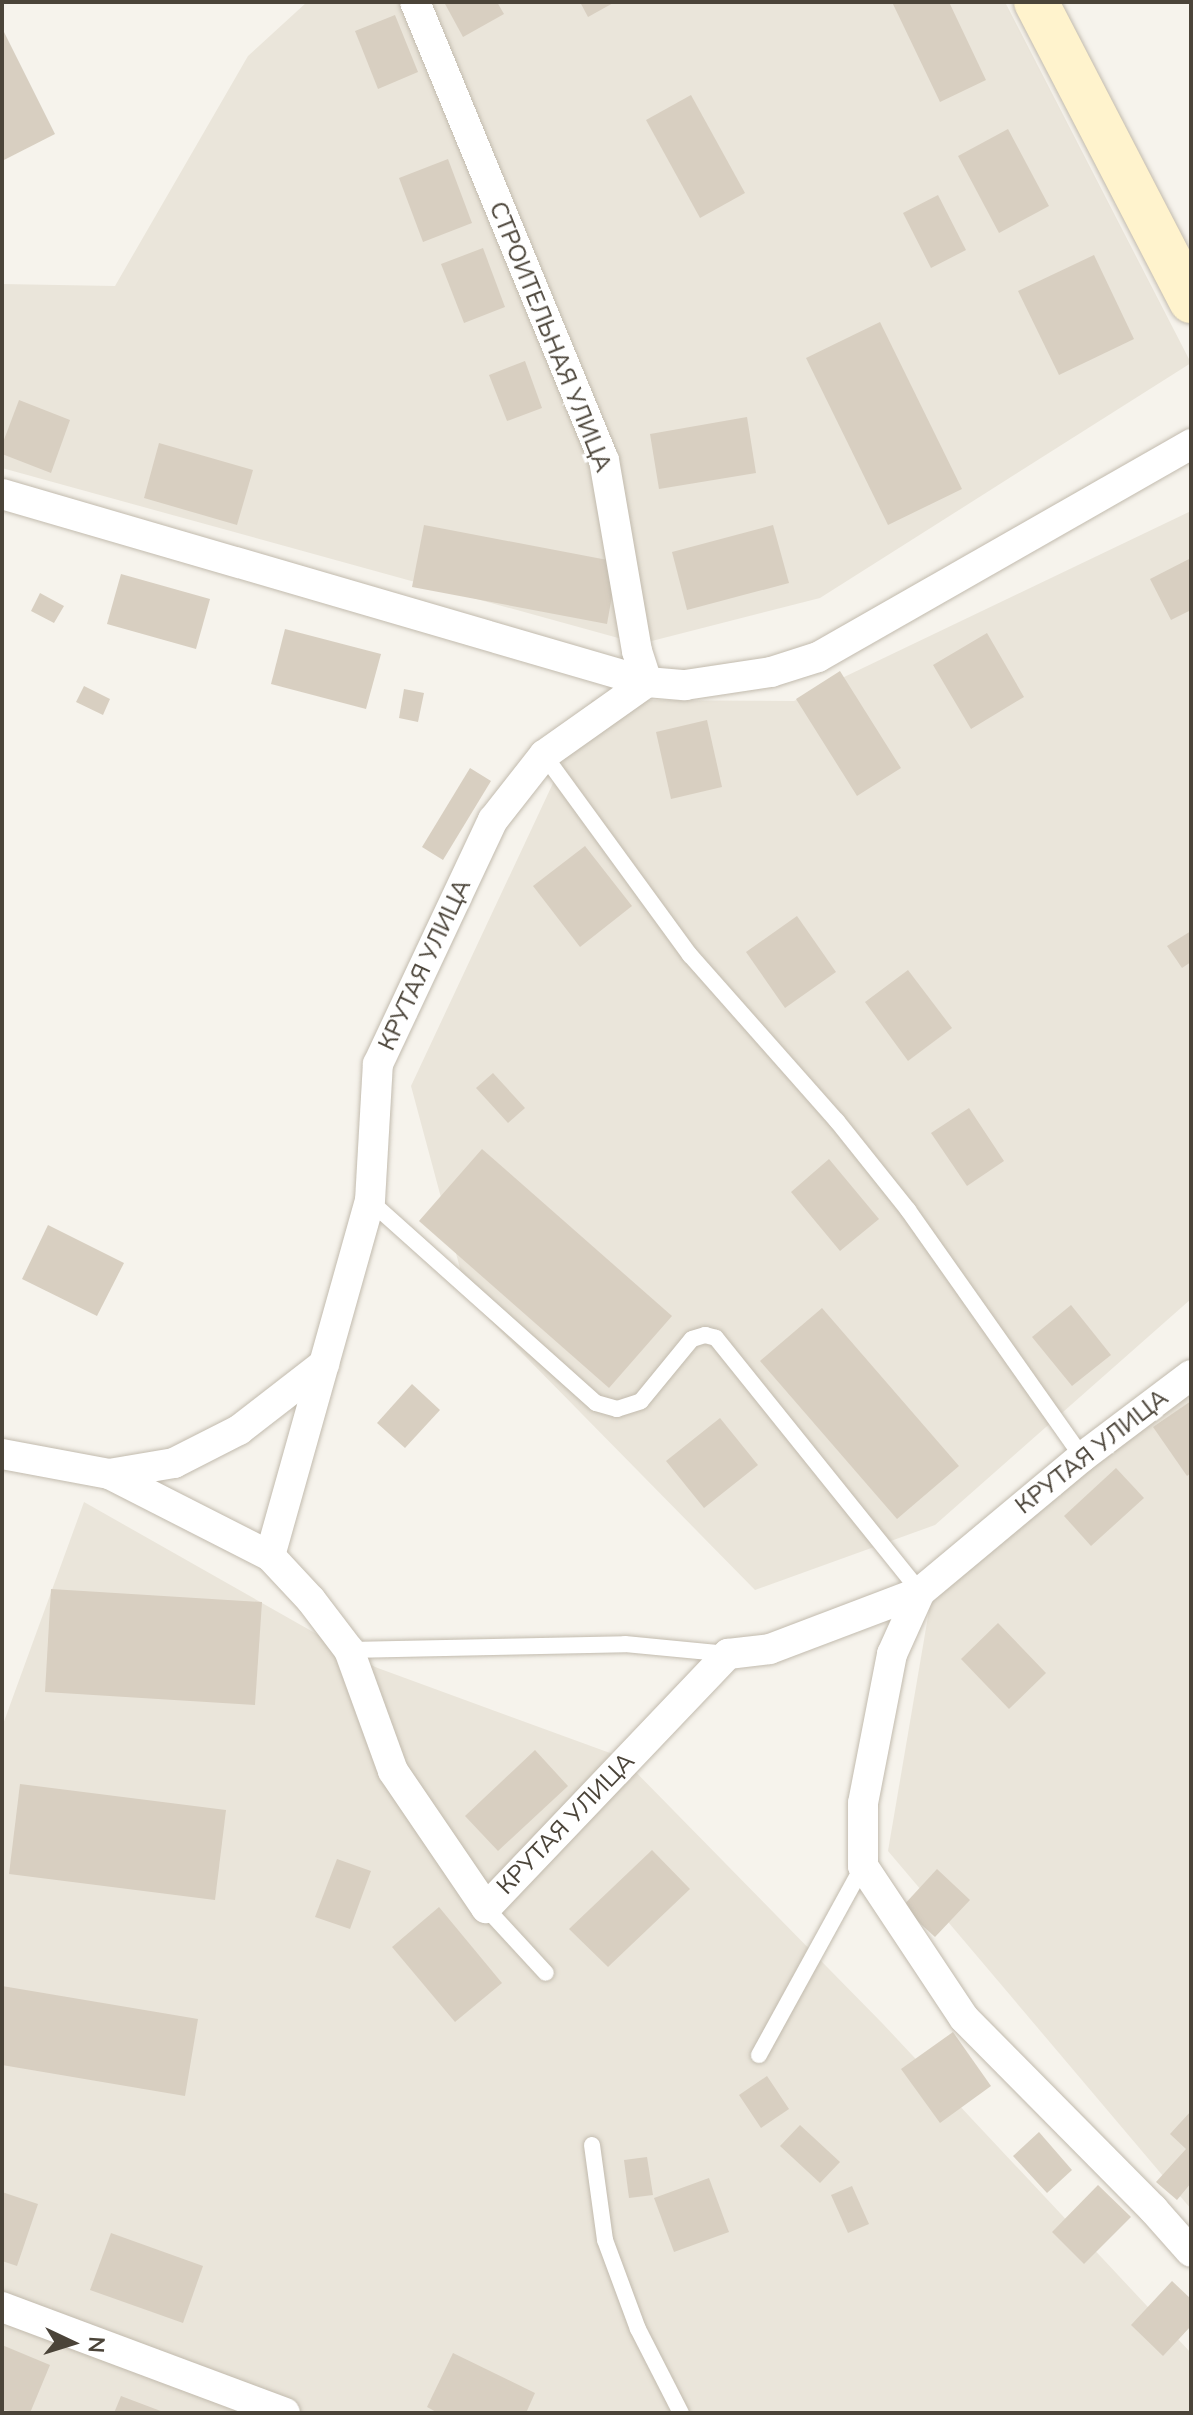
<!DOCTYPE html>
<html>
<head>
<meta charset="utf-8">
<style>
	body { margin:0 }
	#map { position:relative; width:1193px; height:2415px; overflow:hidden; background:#f6f3ec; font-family:"Nunito Sans",sans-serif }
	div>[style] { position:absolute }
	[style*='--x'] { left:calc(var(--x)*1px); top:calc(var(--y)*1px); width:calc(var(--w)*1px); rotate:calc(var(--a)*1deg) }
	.residential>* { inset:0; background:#eae5da }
	.building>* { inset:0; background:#d8cfc1 }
	.roads { filter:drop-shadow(0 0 2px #c2bbae) drop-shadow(0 0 2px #c2bbae) }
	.lane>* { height:16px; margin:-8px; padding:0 8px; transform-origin:8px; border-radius:8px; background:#fff }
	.street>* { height:30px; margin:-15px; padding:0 15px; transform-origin:15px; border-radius:15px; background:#fff }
	.secondary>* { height:44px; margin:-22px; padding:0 22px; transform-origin:22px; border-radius:22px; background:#fff3cd }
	span { translate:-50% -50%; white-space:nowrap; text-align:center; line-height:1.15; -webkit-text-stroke:7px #fff; paint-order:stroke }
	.street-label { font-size:24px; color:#4b4439 }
	.frame { position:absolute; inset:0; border:4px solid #4b4439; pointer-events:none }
	.north { position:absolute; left:32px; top:2303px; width:80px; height:80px; -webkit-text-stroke:6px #fff; paint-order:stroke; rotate:94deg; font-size:22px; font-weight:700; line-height:32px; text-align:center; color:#4b4439 }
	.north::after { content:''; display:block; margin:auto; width:28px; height:36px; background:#4b4439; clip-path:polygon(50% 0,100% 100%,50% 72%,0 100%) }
</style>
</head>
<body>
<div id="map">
	<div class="residential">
		<i style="clip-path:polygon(307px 2px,1005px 2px,1191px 363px,820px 598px,640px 644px,2px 468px,2px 284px,115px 286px,248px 56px)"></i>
		<i style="clip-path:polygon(1191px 511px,1191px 1299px,935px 1525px,755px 1590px,468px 1298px,411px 1086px,592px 700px,794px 701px)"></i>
		<i style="clip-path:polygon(1191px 1361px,1191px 2209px,888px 1851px,933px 1587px)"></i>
		<i style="clip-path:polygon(84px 1502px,375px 1667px,621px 1757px,883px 2024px,1191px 2353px,1191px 2413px,2px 2413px,2px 1727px)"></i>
	</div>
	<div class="building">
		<i style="clip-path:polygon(444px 2px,497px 2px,504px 14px,463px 37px)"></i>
		<i style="clip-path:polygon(580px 2px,615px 2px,588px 17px)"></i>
		<i style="clip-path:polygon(892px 2px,949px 2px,986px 80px,940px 102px)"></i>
		<i style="clip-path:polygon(395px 15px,418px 72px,378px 89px,355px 31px)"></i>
		<i style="clip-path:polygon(2px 28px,55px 134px,2px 161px)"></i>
		<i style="clip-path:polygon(691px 95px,745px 193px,700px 218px,646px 120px)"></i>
		<i style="clip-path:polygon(1008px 129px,1049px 206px,999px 233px,958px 156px)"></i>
		<i style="clip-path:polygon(448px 159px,472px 223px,423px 242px,399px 178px)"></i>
		<i style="clip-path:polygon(938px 195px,966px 250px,931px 268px,903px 213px)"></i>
		<i style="clip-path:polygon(483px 248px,505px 307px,464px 323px,441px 264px)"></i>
		<i style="clip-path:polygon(1094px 255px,1134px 339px,1059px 375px,1018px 291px)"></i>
		<i style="clip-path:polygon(880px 322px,962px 489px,888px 525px,806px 358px)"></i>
		<i style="clip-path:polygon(525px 361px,542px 408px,507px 421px,489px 375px)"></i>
		<i style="clip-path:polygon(19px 400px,70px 420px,51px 473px,2px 454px,2px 445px)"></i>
		<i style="clip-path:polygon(747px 417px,756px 473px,659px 489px,650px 434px)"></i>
		<i style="clip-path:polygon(159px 443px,253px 470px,237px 525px,144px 498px)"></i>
		<i style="clip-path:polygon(424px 525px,618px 562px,607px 624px,412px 587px)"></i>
		<i style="clip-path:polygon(773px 525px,789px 583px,687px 610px,672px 552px)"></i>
		<i style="clip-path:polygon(1191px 558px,1191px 610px,1171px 620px,1150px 579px)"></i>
		<i style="clip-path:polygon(121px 574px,210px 599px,196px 649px,107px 624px)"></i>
		<i style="clip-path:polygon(40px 593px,64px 606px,54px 623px,31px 611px)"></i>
		<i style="clip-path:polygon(285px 629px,381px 654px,366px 709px,271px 684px)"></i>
		<i style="clip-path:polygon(987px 633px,1024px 697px,971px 729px,933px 665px)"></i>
		<i style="clip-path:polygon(840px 671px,901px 768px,857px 796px,796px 699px)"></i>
		<i style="clip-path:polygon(84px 686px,110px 699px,103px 715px,76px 702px)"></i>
		<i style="clip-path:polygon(404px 689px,424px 693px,418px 722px,399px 718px)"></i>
		<i style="clip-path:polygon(707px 720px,722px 787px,671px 799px,656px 732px)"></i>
		<i style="clip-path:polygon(470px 768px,491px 781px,443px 860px,422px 847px)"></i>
		<i style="clip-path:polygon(585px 846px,632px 906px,580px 947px,533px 886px)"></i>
		<i style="clip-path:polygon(797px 916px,836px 972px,785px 1008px,746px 952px)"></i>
		<i style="clip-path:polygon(1191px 931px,1191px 962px,1182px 968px,1167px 946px)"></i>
		<i style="clip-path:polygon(908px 970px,952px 1028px,908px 1061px,865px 1002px)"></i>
		<i style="clip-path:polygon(493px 1073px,525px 1108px,508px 1123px,476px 1088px)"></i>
		<i style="clip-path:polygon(969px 1108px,1004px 1161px,967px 1186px,931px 1133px)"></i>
		<i style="clip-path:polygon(482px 1149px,672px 1316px,609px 1388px,419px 1221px)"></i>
		<i style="clip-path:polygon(829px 1159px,879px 1219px,840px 1251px,791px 1192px)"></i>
		<i style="clip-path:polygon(48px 1225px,124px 1263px,97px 1316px,22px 1279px)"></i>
		<i style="clip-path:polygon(1071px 1305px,1111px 1355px,1072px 1386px,1032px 1337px)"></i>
		<i style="clip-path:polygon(822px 1308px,959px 1466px,897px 1519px,760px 1361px)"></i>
		<i style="clip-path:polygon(412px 1384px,440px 1410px,405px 1448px,377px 1423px)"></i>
		<i style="clip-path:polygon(1191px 1401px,1191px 1473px,1187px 1476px,1153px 1427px)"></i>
		<i style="clip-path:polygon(720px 1418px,758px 1465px,704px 1508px,666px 1461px)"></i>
		<i style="clip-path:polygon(1116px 1468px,1144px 1498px,1091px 1546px,1064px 1516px)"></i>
		<i style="clip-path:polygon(51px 1589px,262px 1602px,255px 1705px,45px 1692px)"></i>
		<i style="clip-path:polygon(998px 1623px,1046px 1673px,1009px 1709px,961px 1659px)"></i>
		<i style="clip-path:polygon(535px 1750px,568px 1786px,498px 1851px,465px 1816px)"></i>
		<i style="clip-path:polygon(20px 1784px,226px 1810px,215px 1900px,9px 1874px)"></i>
		<i style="clip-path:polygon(652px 1850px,690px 1889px,608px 1967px,569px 1929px)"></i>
		<i style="clip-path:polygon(337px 1859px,371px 1871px,350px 1929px,315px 1917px)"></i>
		<i style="clip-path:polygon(937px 1869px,970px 1900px,935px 1937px,902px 1907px)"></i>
		<i style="clip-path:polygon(439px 1907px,502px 1983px,455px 2022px,392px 1947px)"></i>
		<i style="clip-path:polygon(2px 1986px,198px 2019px,185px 2096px,2px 2065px)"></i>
		<i style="clip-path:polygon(953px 2032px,991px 2086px,940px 2123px,901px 2069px)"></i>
		<i style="clip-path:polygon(767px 2076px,789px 2109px,761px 2128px,739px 2095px)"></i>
		<i style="clip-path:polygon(1191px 2111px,1191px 2183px,1177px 2200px,1156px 2182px,1186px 2149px,1170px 2134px)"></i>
		<i style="clip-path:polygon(800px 2125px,840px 2162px,820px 2183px,780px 2146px)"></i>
		<i style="clip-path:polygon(1039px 2132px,1072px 2170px,1047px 2193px,1013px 2156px)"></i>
		<i style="clip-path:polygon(647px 2157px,653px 2195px,629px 2198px,624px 2160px)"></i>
		<i style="clip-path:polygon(709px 2178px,729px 2232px,674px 2252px,654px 2198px)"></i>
		<i style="clip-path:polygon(1098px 2185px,1131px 2217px,1084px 2264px,1052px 2232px)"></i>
		<i style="clip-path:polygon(852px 2186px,869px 2224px,848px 2233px,831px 2195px)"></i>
		<i style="clip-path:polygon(2px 2192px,38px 2204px,17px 2266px,2px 2261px)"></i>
		<i style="clip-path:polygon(111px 2233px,203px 2266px,183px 2323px,90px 2290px)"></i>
		<i style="clip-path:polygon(1172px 2281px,1191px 2299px,1191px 2326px,1163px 2356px,1131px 2325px)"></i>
		<i style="clip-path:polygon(2px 2345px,50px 2365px,30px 2413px,2px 2410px)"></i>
		<i style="clip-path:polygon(453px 2353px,535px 2393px,526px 2413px,438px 2413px,427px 2407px)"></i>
		<i style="clip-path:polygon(121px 2396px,166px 2413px,114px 2413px)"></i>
	</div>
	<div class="roads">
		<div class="lane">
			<i style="--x:544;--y:755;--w:248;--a:53.9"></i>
			<i style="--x:690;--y:955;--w:222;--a:48.5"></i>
			<i style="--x:837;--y:1121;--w:114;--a:51.4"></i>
			<i style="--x:908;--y:1210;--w:302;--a:54.8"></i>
			<i style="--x:370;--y:1201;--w:303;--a:41.8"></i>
			<i style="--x:596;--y:1403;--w:22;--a:16"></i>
			<i style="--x:617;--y:1409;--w:25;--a:-18"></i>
			<i style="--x:641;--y:1401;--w:80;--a:-50.6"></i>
			<i style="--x:692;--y:1339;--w:14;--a:-17"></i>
			<i style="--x:705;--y:1335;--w:11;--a:15"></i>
			<i style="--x:716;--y:1338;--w:326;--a:51.2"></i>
			<i style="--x:349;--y:1650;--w:276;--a:-1.2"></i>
			<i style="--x:625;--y:1644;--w:103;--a:5.5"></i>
			<i style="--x:486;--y:1908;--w:88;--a:47.3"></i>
			<i style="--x:759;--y:2055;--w:216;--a:-61.2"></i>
			<i style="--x:592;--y:2145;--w:96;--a:82.2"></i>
			<i style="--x:605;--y:2240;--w:95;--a:69.7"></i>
			<i style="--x:638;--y:2329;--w:94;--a:62.9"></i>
		</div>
		<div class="street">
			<i style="--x:415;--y:2;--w:495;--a:67.6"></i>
			<i style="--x:604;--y:460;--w:194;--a:80.2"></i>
			<i style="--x:637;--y:651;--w:33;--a:72"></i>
			<i style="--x:2;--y:494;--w:672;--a:16.25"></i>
			<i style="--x:647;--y:682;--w:38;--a:5"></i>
			<i style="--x:685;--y:685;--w:87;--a:-8.6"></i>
			<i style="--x:771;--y:672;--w:49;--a:-17.7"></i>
			<i style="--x:818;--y:657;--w:430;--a:-29.7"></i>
			<i style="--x:1191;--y:1375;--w:136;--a:143"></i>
			<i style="--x:1082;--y:1457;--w:211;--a:140.2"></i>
			<i style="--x:920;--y:1592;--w:68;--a:114.3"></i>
			<i style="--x:892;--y:1654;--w:152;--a:101"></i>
			<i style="--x:863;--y:1803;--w:63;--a:90"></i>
			<i style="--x:863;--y:1866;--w:182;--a:56.4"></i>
			<i style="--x:964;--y:2018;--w:269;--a:45.3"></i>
			<i style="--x:1153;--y:2209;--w:57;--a:48.5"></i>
			<i style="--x:2;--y:1454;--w:109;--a:10.6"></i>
			<i style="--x:109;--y:1474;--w:66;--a:-9.6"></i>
			<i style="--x:174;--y:1463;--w:73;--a:-26.9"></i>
			<i style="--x:239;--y:1430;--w:108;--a:-37.8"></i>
			<i style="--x:109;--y:1474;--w:181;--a:27"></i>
			<i style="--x:270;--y:1556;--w:60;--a:47"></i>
			<i style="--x:311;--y:1600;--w:63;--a:52.8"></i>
			<i style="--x:349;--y:1650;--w:129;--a:70"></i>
			<i style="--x:393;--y:1771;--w:166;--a:55.8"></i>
			<i style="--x:486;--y:1908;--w:351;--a:-46.4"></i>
			<i style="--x:728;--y:1654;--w:42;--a:-6.8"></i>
			<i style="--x:770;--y:1649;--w:160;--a:-20.8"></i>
			<i style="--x:270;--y:1556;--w:369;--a:-74.3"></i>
			<i style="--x:370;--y:1201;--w:137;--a:-86.7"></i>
			<i style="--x:378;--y:1064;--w:270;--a:-64.8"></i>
			<i style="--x:493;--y:820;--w:83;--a:-51.9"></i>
			<i style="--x:544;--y:755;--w:126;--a:-35.3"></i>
			<i style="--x:2;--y:2307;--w:302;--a:20.5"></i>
		</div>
		<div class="secondary">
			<i style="--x:1036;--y:2;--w:337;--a:62.6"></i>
		</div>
	</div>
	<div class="street-label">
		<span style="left:550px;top:337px;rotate:68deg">СТРОИТЕЛЬНАЯ УЛИЦА</span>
		<span style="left:425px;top:965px;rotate:-65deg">КРУТАЯ УЛИЦА</span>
		<span style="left:1092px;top:1452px;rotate:-38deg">КРУТАЯ УЛИЦА</span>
		<span style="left:566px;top:1824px;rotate:-46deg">КРУТАЯ УЛИЦА</span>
	</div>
	<div class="frame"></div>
	<div class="north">N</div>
</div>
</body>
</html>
